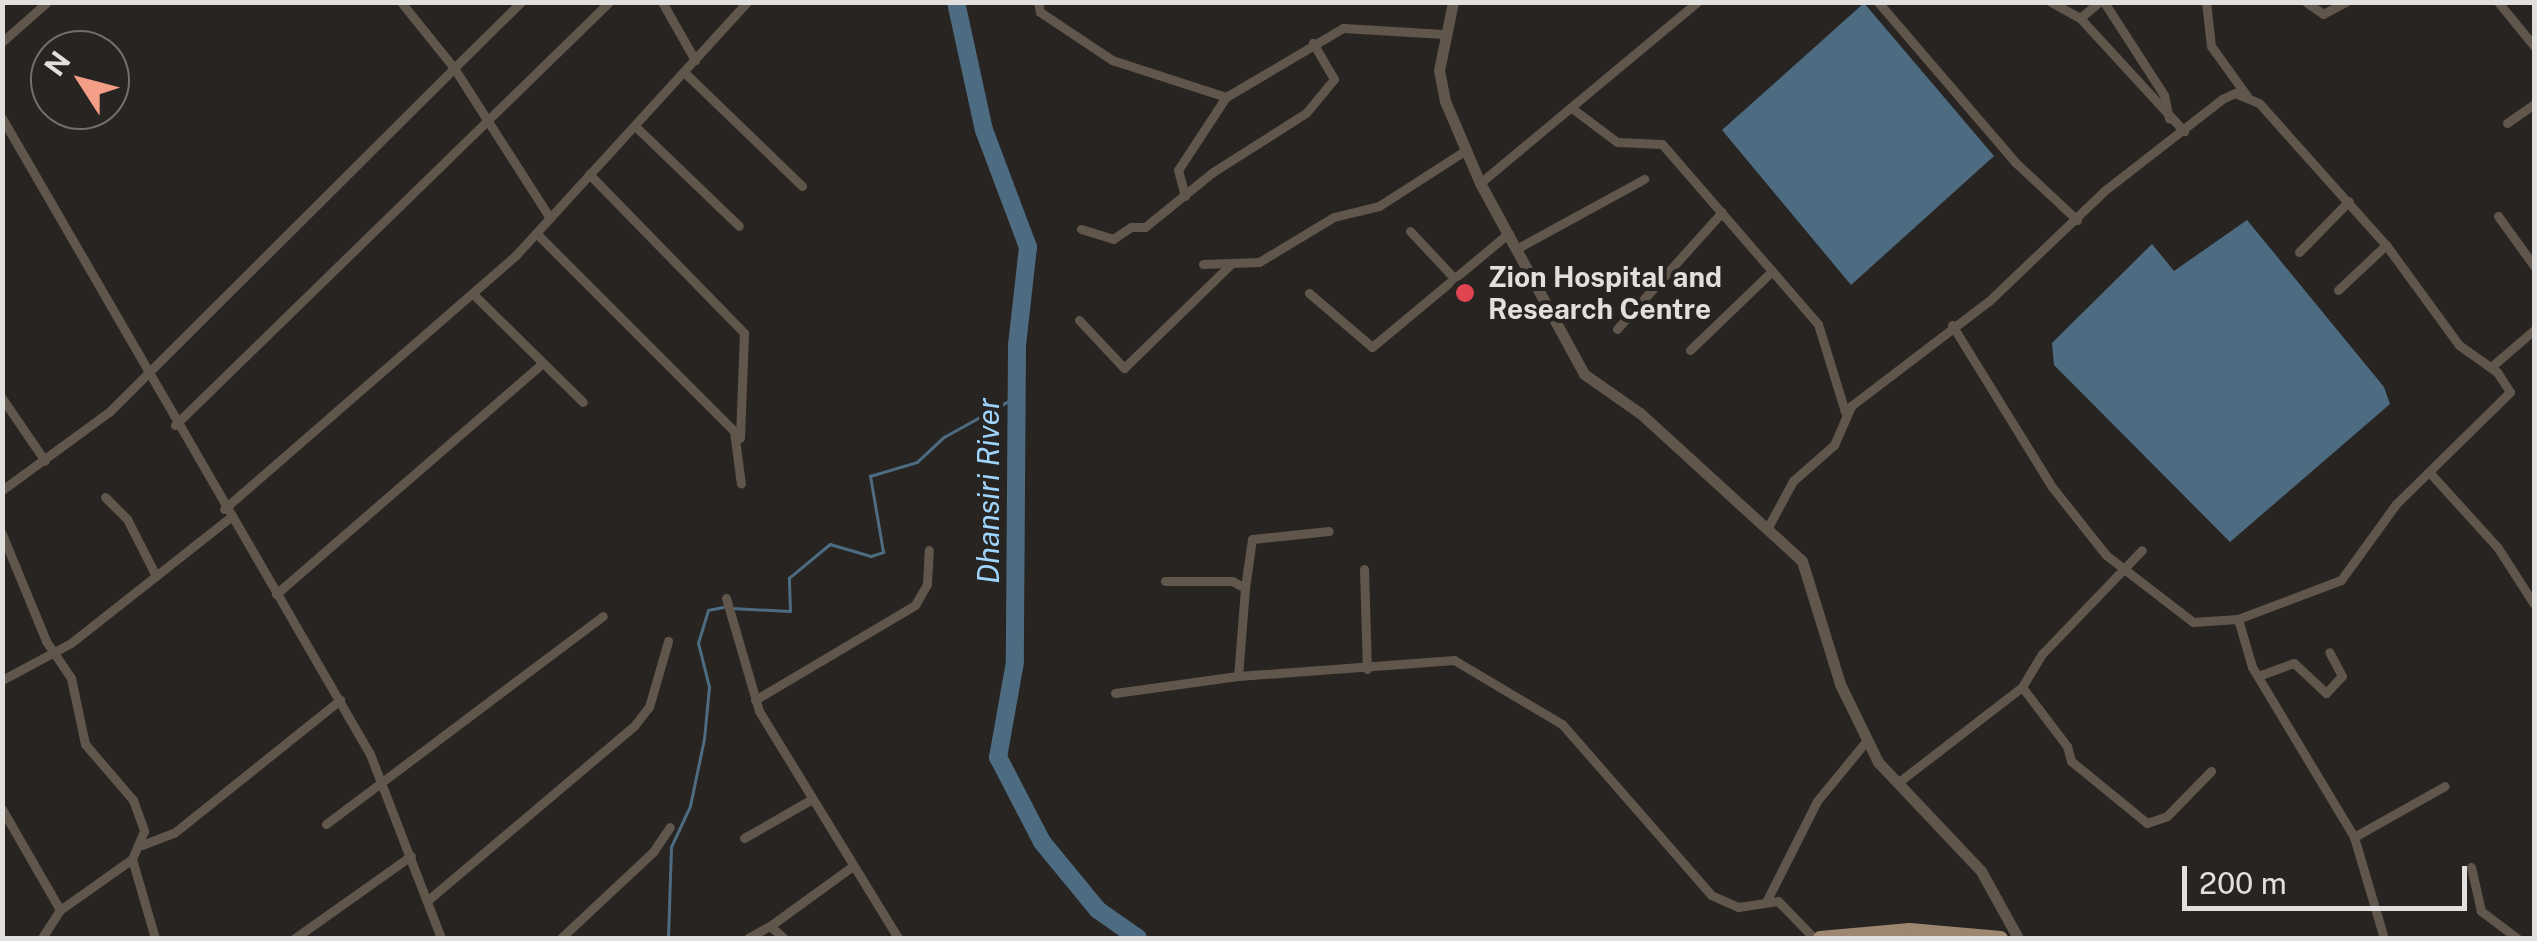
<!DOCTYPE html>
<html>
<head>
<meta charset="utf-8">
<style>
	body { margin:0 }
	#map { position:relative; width:2537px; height:941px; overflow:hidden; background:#272421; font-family:"Public Sans",sans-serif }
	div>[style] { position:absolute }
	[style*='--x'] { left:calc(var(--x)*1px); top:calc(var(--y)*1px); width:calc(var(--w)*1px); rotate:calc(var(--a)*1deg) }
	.water>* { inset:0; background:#4e6c81 }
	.stream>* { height:2.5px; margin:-1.25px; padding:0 1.25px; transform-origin:1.25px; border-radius:1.25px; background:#4e6c81 }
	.river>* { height:18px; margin:-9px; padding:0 9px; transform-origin:9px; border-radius:9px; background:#4e6c81 }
	.minor>* { height:9px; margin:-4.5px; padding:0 4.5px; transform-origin:4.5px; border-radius:4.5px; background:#61564c }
	.tertiary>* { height:11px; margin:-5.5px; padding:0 5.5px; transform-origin:5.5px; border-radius:5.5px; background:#61564c }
	.primary>* { height:14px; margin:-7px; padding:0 7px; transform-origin:7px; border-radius:7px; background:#9d8771 }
	.dots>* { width:28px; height:28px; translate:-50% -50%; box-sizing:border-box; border:5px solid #272421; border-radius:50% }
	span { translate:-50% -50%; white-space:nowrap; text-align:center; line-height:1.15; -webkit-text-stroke:8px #272421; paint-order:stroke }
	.poi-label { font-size:28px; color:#e2e0de; font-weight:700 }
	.left { translate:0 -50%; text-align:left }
	.water-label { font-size:30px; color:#9fd5fc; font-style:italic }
	.frame { position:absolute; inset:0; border:5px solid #e2e0de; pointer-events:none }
	.north { position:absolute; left:30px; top:30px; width:100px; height:100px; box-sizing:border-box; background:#272421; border:2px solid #726f6d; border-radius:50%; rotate:306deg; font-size:28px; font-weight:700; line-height:40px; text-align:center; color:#e2e0de }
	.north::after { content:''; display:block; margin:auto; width:35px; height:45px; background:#f49e88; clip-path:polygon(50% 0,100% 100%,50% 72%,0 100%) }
	.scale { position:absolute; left:2182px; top:866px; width:285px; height:45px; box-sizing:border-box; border:5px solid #e2e0de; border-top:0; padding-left:12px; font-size:30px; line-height:35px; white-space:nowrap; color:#e2e0de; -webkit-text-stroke:8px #272421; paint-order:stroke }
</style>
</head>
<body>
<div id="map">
	<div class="water">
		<i style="clip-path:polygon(1864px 3px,1994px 156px,1851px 285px,1722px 130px)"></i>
		<i style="clip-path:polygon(2247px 220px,2384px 387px,2390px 404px,2230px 542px,2054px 365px,2052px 343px,2152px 244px,2174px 271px)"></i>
	</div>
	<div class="stream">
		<i style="--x:731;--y:608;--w:59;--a:2.9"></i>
		<i style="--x:790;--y:611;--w:33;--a:-92"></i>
		<i style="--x:789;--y:578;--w:53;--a:-39.7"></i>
		<i style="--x:830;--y:544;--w:43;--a:16.3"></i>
		<i style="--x:871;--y:556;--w:13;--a:-18"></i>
		<i style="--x:883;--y:552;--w:77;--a:-99.7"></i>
		<i style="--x:870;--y:476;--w:49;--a:-16.6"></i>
		<i style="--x:917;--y:462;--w:37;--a:-43"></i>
		<i style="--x:944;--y:437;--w:82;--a:-29.1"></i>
		<i style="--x:668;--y:938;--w:91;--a:-88.1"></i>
		<i style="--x:671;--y:847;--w:45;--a:-65.1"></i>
		<i style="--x:690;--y:806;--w:68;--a:-78.2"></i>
		<i style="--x:704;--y:739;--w:52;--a:-84.5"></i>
		<i style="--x:709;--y:687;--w:45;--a:-104"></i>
		<i style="--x:698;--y:643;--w:34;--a:-73"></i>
		<i style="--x:708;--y:610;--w:15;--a:-11"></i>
	</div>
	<div class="river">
		<i style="--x:956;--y:2;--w:131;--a:77.7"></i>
		<i style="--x:984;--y:130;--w:125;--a:69.4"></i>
		<i style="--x:1028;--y:247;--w:99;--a:96.4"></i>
		<i style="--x:1017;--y:345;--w:317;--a:90.4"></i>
		<i style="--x:1015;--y:662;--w:97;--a:100.1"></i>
		<i style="--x:998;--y:757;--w:96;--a:62.6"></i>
		<i style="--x:1042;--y:842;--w:88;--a:50.5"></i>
		<i style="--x:1098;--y:910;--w:49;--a:35"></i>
	</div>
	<div class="minor">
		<i style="--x:401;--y:2;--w:85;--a:51.2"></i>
		<i style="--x:454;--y:68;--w:94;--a:-44.6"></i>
		<i style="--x:662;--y:2;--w:67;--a:60.4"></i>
		<i style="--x:1038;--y:2;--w:10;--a:79"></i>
		<i style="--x:1040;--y:12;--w:87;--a:33.7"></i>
		<i style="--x:1112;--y:60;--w:120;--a:18"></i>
		<i style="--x:1226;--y:97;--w:136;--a:-30.5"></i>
		<i style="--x:1343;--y:28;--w:101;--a:3.4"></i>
		<i style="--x:1878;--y:2;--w:211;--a:49.4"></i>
		<i style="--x:2015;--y:162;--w:85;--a:43.1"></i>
		<i style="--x:2051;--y:2;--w:33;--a:29"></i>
		<i style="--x:2080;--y:18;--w:154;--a:47.4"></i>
		<i style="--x:2104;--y:2;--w:111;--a:57.2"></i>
		<i style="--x:2164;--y:95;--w:24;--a:78"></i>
		<i style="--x:2206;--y:2;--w:44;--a:83.5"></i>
		<i style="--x:2211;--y:46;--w:62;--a:54.2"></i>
		<i style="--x:2306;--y:2;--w:21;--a:35"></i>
		<i style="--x:2323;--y:14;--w:26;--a:-28"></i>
		<i style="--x:2498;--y:2;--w:57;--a:50.7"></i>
		<i style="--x:2080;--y:18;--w:25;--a:-40"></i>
		<i style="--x:2;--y:42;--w:60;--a:-41.6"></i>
		<i style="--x:684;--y:72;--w:164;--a:44"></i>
		<i style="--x:1573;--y:109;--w:55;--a:36.9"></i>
		<i style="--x:1617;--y:142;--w:45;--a:2.5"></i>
		<i style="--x:1662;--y:144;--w:238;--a:49.1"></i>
		<i style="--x:1818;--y:324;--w:92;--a:72.9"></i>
		<i style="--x:2;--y:118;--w:735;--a:59.95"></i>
		<i style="--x:370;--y:754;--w:197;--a:68.9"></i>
		<i style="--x:2507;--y:123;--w:33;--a:-35"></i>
		<i style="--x:635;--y:126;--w:144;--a:43.9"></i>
		<i style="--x:589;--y:174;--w:222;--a:45.7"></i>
		<i style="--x:744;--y:333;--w:105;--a:92.2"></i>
		<i style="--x:1480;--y:183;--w:283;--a:-39.8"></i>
		<i style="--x:1185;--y:196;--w:27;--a:-105"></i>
		<i style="--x:1178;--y:170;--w:87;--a:-56.7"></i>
		<i style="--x:2498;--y:216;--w:62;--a:54.2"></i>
		<i style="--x:1081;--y:229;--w:34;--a:17"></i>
		<i style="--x:1113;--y:239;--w:22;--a:-34"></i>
		<i style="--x:1131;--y:227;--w:14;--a:0"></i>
		<i style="--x:1145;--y:227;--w:87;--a:-39"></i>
		<i style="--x:1213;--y:172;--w:110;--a:-32.4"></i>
		<i style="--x:1306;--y:113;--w:44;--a:-50.5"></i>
		<i style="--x:1334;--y:79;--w:42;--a:-120.3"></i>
		<i style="--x:1410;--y:231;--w:63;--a:46.9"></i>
		<i style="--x:536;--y:233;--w:280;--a:45"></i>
		<i style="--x:734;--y:431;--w:53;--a:82.5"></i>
		<i style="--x:1518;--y:248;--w:144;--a:-28.7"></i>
		<i style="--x:2299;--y:252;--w:71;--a:-45.6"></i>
		<i style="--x:1203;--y:264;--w:56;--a:-2"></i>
		<i style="--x:1259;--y:262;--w:87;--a:-31"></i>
		<i style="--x:1334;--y:217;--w:46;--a:-13.7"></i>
		<i style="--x:1379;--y:206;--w:103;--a:-32.8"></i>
		<i style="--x:2338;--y:290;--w:66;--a:-43.2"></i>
		<i style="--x:1309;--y:293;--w:83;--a:40.6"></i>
		<i style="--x:1372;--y:347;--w:178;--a:-39.8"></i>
		<i style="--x:473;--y:294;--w:154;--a:44.5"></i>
		<i style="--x:1079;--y:320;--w:66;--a:46.8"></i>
		<i style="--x:1124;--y:368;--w:149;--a:-44.2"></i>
		<i style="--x:1952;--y:325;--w:190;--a:58.3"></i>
		<i style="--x:2052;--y:487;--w:87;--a:51.5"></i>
		<i style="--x:2106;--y:555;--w:110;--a:37.6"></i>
		<i style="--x:2193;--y:622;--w:45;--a:-3.8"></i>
		<i style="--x:1617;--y:329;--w:157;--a:-48.1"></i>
		<i style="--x:1690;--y:350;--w:114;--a:-43.9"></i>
		<i style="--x:2491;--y:367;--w:57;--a:-40.7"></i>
		<i style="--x:2;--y:398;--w:76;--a:55.7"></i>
		<i style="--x:175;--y:425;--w:606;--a:-44.26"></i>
		<i style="--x:2430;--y:473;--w:101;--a:47.8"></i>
		<i style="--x:2498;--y:548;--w:67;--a:57.3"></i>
		<i style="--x:2;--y:490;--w:132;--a:-36.1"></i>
		<i style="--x:109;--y:412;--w:487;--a:-44.9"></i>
		<i style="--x:454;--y:68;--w:178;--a:57.4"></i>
		<i style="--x:105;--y:497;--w:31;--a:45"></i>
		<i style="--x:127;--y:519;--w:64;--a:63"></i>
		<i style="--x:224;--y:509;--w:387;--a:-41"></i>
		<i style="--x:516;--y:255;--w:343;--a:-47.6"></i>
		<i style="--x:1767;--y:529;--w:55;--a:-61.6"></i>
		<i style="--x:1793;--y:481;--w:55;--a:-41.3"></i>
		<i style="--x:1834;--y:445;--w:43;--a:-66.4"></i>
		<i style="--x:1851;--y:406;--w:173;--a:-37.3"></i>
		<i style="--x:1989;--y:301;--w:159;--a:-43.7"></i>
		<i style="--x:2104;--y:191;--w:150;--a:-37.9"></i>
		<i style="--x:2222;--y:99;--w:14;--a:-25"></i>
		<i style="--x:2235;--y:93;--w:26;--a:23"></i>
		<i style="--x:2259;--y:103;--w:191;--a:48.2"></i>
		<i style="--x:2386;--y:245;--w:124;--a:53.9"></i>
		<i style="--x:2459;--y:345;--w:47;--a:35.4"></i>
		<i style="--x:2497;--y:372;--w:24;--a:57"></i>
		<i style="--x:2510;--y:392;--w:160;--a:135.5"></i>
		<i style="--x:2396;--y:504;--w:94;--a:125.9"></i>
		<i style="--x:2341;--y:580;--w:110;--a:159.3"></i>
		<i style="--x:2238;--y:619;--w:50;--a:73.7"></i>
		<i style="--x:2252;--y:667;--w:198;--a:59"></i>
		<i style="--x:2354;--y:837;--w:105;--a:73.5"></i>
		<i style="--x:2;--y:534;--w:116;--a:67.6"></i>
		<i style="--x:46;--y:641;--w:45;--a:56"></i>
		<i style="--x:71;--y:678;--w:67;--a:78"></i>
		<i style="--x:85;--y:744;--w:74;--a:49.4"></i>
		<i style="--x:133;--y:800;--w:33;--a:70"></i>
		<i style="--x:144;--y:831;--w:30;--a:113"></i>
		<i style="--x:132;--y:859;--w:88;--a:144.7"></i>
		<i style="--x:60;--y:910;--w:33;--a:123"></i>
		<i style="--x:1364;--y:569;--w:100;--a:88.3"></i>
		<i style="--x:1165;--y:581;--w:67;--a:0"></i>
		<i style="--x:1232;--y:581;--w:15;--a:28"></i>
		<i style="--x:1245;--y:588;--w:88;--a:94.5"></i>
		<i style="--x:1245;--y:588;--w:49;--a:-81.9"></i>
		<i style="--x:1252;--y:539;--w:77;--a:-5.9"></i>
		<i style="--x:276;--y:594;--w:353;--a:-40.9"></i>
		<i style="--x:726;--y:598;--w:118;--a:73.7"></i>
		<i style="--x:759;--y:711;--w:266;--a:58.5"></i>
		<i style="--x:2258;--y:676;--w:38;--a:-20"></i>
		<i style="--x:2294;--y:663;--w:44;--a:43.2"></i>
		<i style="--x:2326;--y:693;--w:23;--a:-47"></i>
		<i style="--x:2342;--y:676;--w:27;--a:-118"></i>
		<i style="--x:2;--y:680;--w:78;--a:-28.2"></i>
		<i style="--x:71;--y:643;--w:201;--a:-38.3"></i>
		<i style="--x:2022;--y:687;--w:74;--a:52.7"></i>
		<i style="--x:2067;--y:746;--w:16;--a:75"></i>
		<i style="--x:2071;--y:761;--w:98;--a:39.2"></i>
		<i style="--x:2147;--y:823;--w:21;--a:-19"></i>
		<i style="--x:2167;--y:816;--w:63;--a:-45.6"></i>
		<i style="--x:1115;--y:693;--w:124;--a:-7.9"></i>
		<i style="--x:1238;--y:676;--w:217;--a:-4.2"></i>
		<i style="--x:1454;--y:660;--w:126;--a:30.7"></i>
		<i style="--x:1562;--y:724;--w:227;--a:48.9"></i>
		<i style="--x:1711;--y:895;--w:30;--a:24"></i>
		<i style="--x:1738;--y:907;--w:40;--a:-8.5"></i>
		<i style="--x:1778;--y:901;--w:52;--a:45.8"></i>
		<i style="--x:755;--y:700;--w:186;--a:-30.7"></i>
		<i style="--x:915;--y:605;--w:24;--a:-60"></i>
		<i style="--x:927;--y:584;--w:34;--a:-87"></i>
		<i style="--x:1900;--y:781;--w:154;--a:-37.6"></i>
		<i style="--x:2022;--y:687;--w:39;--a:-59"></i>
		<i style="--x:2042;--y:654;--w:144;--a:-46.1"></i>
		<i style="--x:2;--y:809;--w:116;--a:60.1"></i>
		<i style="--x:326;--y:824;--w:346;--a:-36.9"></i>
		<i style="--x:2354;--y:837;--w:104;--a:-29.3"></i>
		<i style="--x:744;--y:838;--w:78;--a:-29.8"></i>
		<i style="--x:142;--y:845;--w:34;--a:-21"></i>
		<i style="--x:174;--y:833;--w:213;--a:-38.7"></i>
		<i style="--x:132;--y:859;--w:82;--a:73.8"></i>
		<i style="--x:2471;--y:867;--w:45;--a:77.2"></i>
		<i style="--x:2481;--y:911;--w:45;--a:36.9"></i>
		<i style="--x:428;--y:900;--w:270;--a:-40.2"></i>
		<i style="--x:634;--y:726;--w:24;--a:-52"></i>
		<i style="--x:649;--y:707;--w:69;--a:-73.9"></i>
		<i style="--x:1767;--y:900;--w:111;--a:-63.2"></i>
		<i style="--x:1817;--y:801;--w:80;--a:-50.6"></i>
		<i style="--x:770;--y:926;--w:102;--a:-35.9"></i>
		<i style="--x:295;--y:938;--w:142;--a:-35.3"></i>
		<i style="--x:561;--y:938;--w:126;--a:-43.1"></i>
		<i style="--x:653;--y:852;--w:30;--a:-56"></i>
		<i style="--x:748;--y:938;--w:25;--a:-29"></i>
		<i style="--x:770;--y:926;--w:18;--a:41"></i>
	</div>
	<div class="tertiary">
		<i style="--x:1453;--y:2;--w:69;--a:101.6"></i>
		<i style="--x:1439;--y:70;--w:32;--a:79"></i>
		<i style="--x:1445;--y:101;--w:89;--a:66.9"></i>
		<i style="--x:1480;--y:183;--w:217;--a:61.4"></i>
		<i style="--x:1584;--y:374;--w:68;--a:34.9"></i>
		<i style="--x:1640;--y:413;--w:219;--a:42.4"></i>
		<i style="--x:1802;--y:561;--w:129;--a:72.8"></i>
		<i style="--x:1840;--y:684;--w:87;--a:64"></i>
		<i style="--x:1878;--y:762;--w:150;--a:46.6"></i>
		<i style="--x:1981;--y:871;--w:77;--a:61.1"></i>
	</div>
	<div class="primary">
		<i style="--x:1820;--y:938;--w:90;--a:-5.1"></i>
		<i style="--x:1910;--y:930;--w:91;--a:5"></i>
	</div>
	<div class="dots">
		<i style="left:1465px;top:293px;background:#e0444e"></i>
	</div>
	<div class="poi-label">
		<span class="left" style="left:1488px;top:293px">Zion Hospital and<br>Research Centre</span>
	</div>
	<div class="water-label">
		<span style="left:988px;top:491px;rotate:-90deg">Dhansiri River</span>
	</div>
	<div class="frame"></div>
	<div class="north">N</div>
	<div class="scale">200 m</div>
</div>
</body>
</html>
